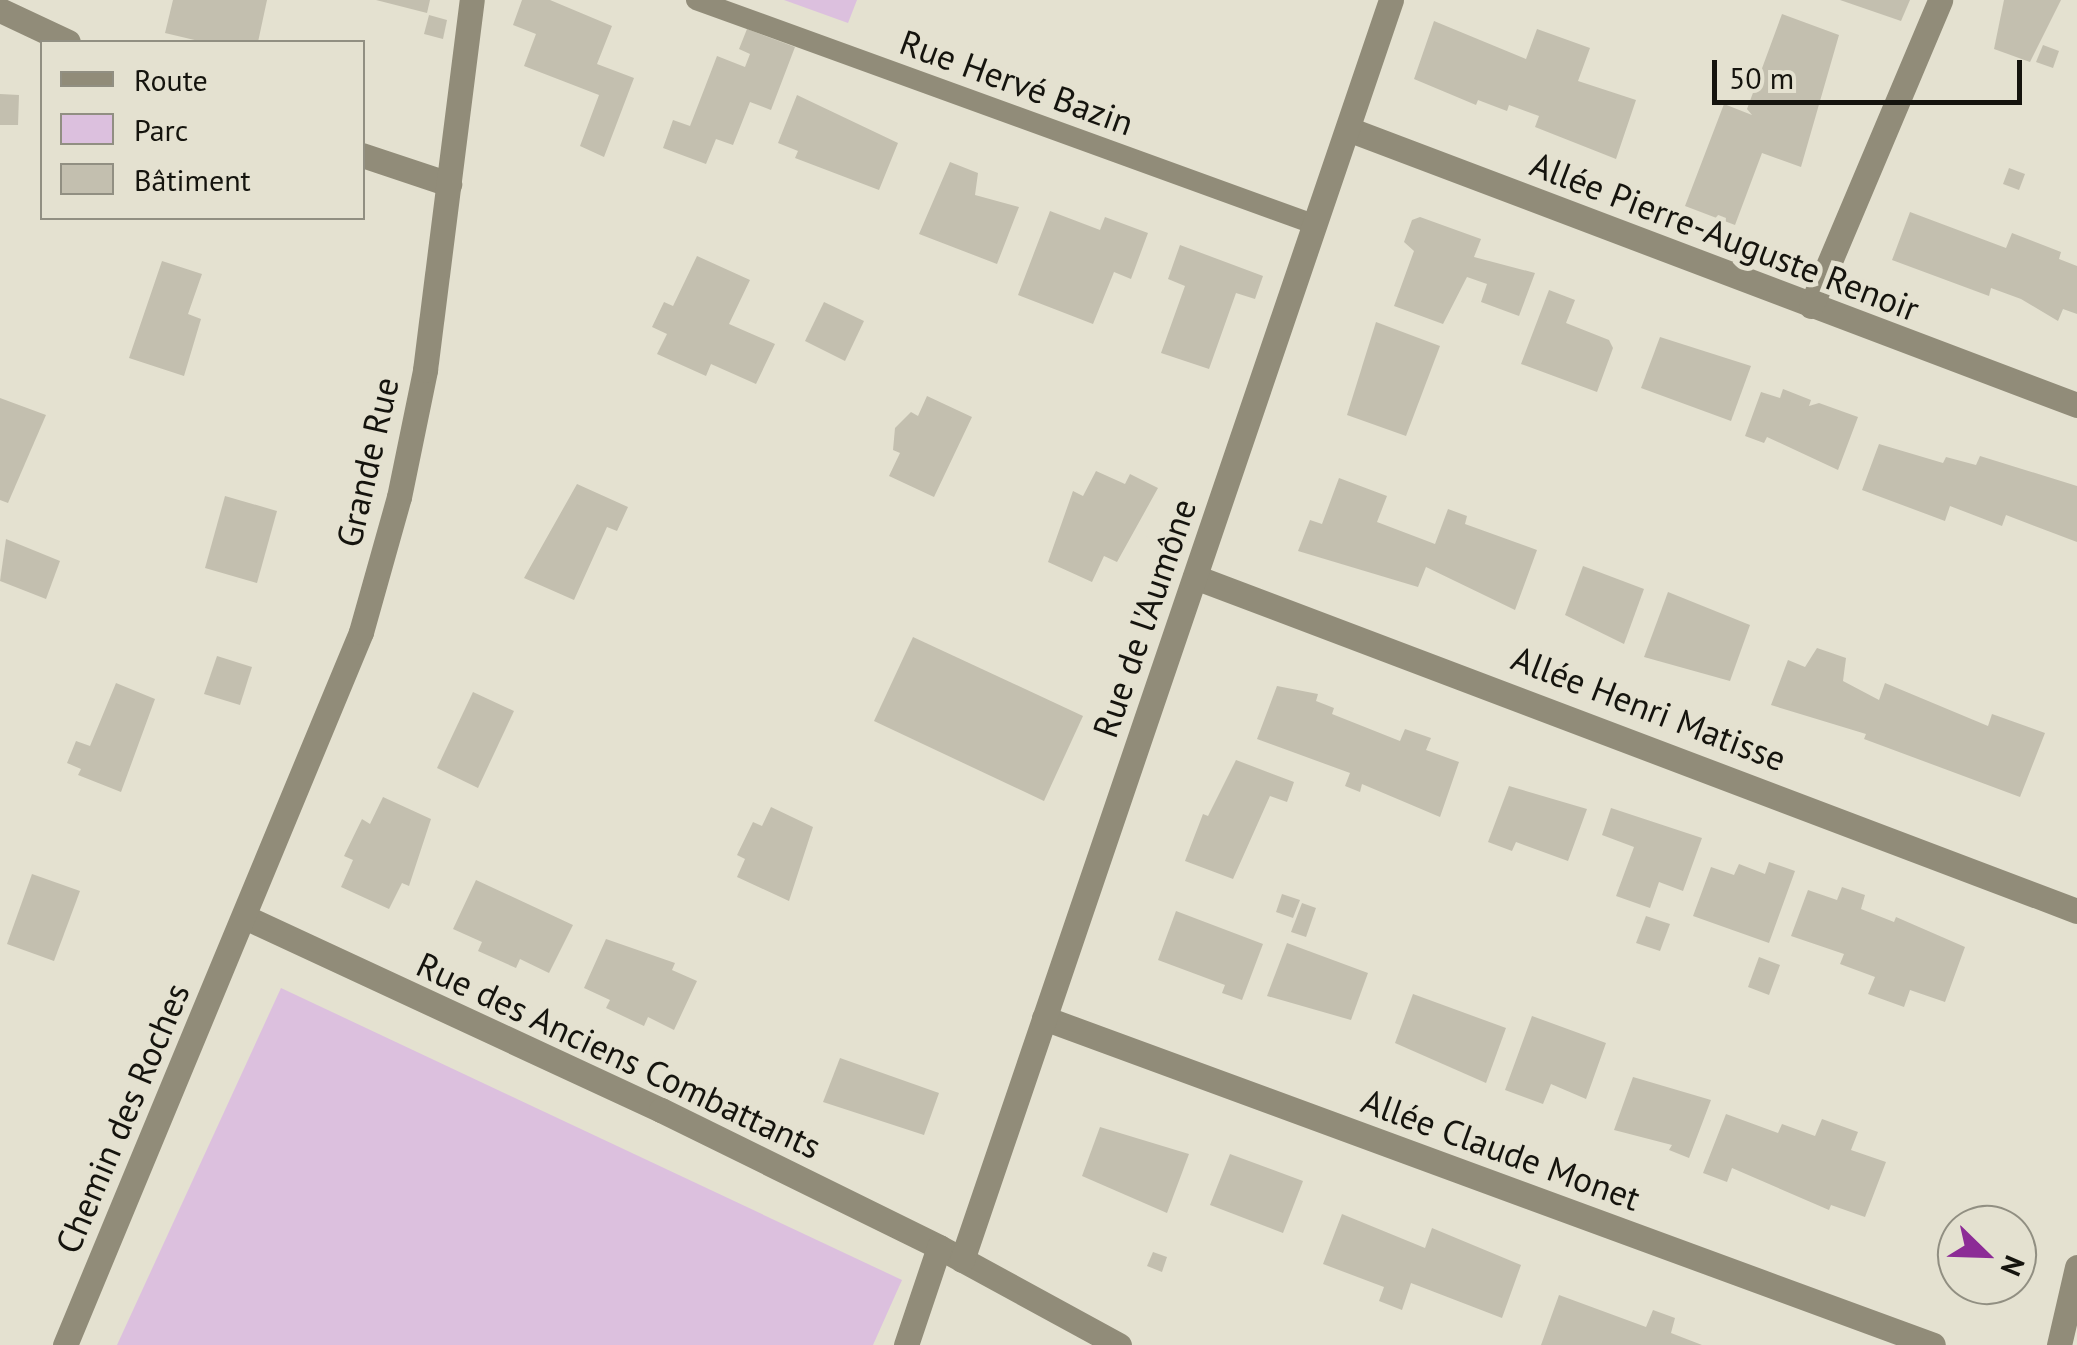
<!DOCTYPE html>
<html>
<head>
<meta charset="utf-8">
<style>
	body { margin:0 }
	#map { position:relative; width:2077px; height:1345px; overflow:hidden; background:#e4e1d0; font-family:"PT Sans",sans-serif }
	div>[style] { position:absolute }
	[style*='--x'] { left:calc(var(--x)*1px); top:calc(var(--y)*1px); width:calc(var(--w)*1px); rotate:calc(var(--a)*1deg) }
	.green>* { inset:0; background:#dcc0de }
	.building>* { inset:0; background:#c3bfaf }
	.lane>* { height:20px; margin:-10px; padding:0 10px; transform-origin:10px; border-radius:10px; background:#918c79 }
	.street>* { height:25px; margin:-12.5px; padding:0 12.5px; transform-origin:12.5px; border-radius:12.5px; background:#918c79 }
	span { translate:-50% -50%; white-space:nowrap; text-align:center; line-height:1.15; -webkit-text-stroke:10px #e4e1d0; paint-order:stroke }
	.street-label { font-size:35px; color:#15140e }
	.legend { position:absolute; left:40px; top:40px; width:325px; height:180px; box-sizing:border-box; background:#e4e1d0; border:2px solid #918f82; margin:0; padding:12px 18px; list-style:none; font-size:30px; color:#15140e }
	.legend li { display:flex; align-items:center; gap:20px; height:50px }
	.legend b { width:50px; border:2px solid #918f82 }
	.north { position:absolute; left:1937px; top:1205px; width:100px; height:100px; box-sizing:border-box; background:#e4e1d0; border:2px solid #918f82; border-radius:50%; rotate:113deg; font-size:28px; font-weight:700; line-height:40px; text-align:center; color:#15140e }
	.north::after { content:''; display:block; margin:auto; width:35px; height:45px; background:#8c2c96; clip-path:polygon(50% 0,100% 100%,50% 72%,0 100%) }
	.scale { position:absolute; left:1712px; top:60px; width:310px; height:45px; box-sizing:border-box; border:5px solid #15140e; border-top:0; padding-left:12px; font-size:30px; line-height:35px; white-space:nowrap; color:#15140e; -webkit-text-stroke:8px #e4e1d0; paint-order:stroke }
</style>
</head>
<body>
<div id="map">
	<div class="green">
		<i style="clip-path:polygon(784px 0,857px 0,848px 23px)"></i>
		<i style="clip-path:polygon(281px 988px,902px 1280px,873px 1345px,117px 1345px)"></i>
	</div>
	<div class="building">
		<i style="clip-path:polygon(173px 0,267px 0,258px 42px,203px 42px,165px 33px)"></i>
		<i style="clip-path:polygon(376px 0,430px 0,427px 13px)"></i>
		<i style="clip-path:polygon(522px 0,550px 0,612px 26px,597px 64px,634px 78px,604px 157px,580px 146px,599px 95px,524px 66px,536px 34px,513px 25px)"></i>
		<i style="clip-path:polygon(1840px 0,1910px 0,1901px 21px)"></i>
		<i style="clip-path:polygon(2004px 0,2061px 0,2030px 62px,1994px 49px)"></i>
		<i style="clip-path:polygon(1782px 14px,1839px 35px,1801px 167px,1762px 153px,1735px 225px,1685px 206px,1724px 104px,1752px 115px,1747px 109px)"></i>
		<i style="clip-path:polygon(429px 15px,447px 20px,443px 39px,424px 34px)"></i>
		<i style="clip-path:polygon(1434px 21px,1526px 59px,1537px 29px,1590px 48px,1578px 81px,1636px 100px,1616px 159px,1535px 127px,1539px 116px,1509px 105px,1507px 111px,1478px 100px,1476px 105px,1414px 79px)"></i>
		<i style="clip-path:polygon(747px 29px,795px 47px,771px 110px,750px 102px,733px 145px,716px 139px,706px 164px,663px 148px,673px 120px,690px 126px,717px 56px,745px 67px,750px 54px,739px 49px)"></i>
		<i style="clip-path:polygon(2043px 45px,2059px 51px,2053px 68px,2036px 62px)"></i>
		<i style="clip-path:polygon(0 94px,19px 95px,18px 125px,0 125px)"></i>
		<i style="clip-path:polygon(797px 95px,898px 143px,879px 190px,795px 158px,798px 151px,778px 143px)"></i>
		<i style="clip-path:polygon(950px 162px,978px 173px,975px 195px,1019px 207px,997px 264px,919px 234px)"></i>
		<i style="clip-path:polygon(2009px 168px,2025px 174px,2019px 190px,2003px 184px)"></i>
		<i style="clip-path:polygon(1050px 211px,1100px 230px,1105px 217px,1148px 233px,1131px 279px,1114px 272px,1093px 324px,1018px 295px)"></i>
		<i style="clip-path:polygon(1910px 212px,2006px 248px,2012px 233px,2061px 252px,2059px 259px,2077px 266px,2077px 314px,2063px 309px,2058px 321px,2021px 299px,1991px 288px,1989px 296px,1892px 260px)"></i>
		<i style="clip-path:polygon(1420px 217px,1481px 239px,1474px 257px,1535px 273px,1519px 316px,1481px 302px,1487px 284px,1467px 277px,1443px 324px,1394px 306px,1414px 251px,1404px 242px,1412px 220px)"></i>
		<i style="clip-path:polygon(1180px 245px,1263px 276px,1255px 299px,1236px 293px,1209px 369px,1161px 353px,1185px 286px,1168px 279px)"></i>
		<i style="clip-path:polygon(697px 256px,750px 280px,729px 324px,775px 344px,756px 384px,711px 364px,706px 376px,657px 354px,667px 334px,652px 327px,664px 302px,673px 306px)"></i>
		<i style="clip-path:polygon(162px 261px,202px 274px,188px 314px,201px 319px,184px 376px,129px 358px)"></i>
		<i style="clip-path:polygon(1549px 290px,1575px 300px,1566px 323px,1609px 340px,1613px 348px,1597px 392px,1521px 364px)"></i>
		<i style="clip-path:polygon(824px 302px,864px 321px,845px 361px,805px 341px)"></i>
		<i style="clip-path:polygon(1376px 322px,1440px 346px,1406px 436px,1347px 415px)"></i>
		<i style="clip-path:polygon(1660px 337px,1751px 366px,1731px 421px,1641px 388px)"></i>
		<i style="clip-path:polygon(1783px 389px,1811px 400px,1809px 406px,1819px 403px,1858px 417px,1838px 470px,1767px 437px,1764px 443px,1745px 436px,1761px 392px,1780px 398px)"></i>
		<i style="clip-path:polygon(927px 396px,972px 417px,934px 497px,889px 476px,900px 453px,893px 450px,895px 428px,911px 412px,918px 416px)"></i>
		<i style="clip-path:polygon(0 398px,46px 415px,8px 503px,0 500px)"></i>
		<i style="clip-path:polygon(1879px 444px,1943px 463px,1946px 457px,1976px 465px,1980px 456px,2077px 486px,2077px 542px,2006px 515px,2002px 526px,1950px 506px,1945px 521px,1862px 490px)"></i>
		<i style="clip-path:polygon(1096px 471px,1125px 484px,1130px 474px,1158px 488px,1117px 562px,1104px 556px,1092px 582px,1048px 562px,1073px 491px,1083px 496px)"></i>
		<i style="clip-path:polygon(1339px 478px,1387px 496px,1377px 522px,1435px 544px,1448px 509px,1467px 516px,1465px 524px,1537px 550px,1515px 610px,1426px 567px,1418px 587px,1298px 551px,1310px 520px,1322px 524px)"></i>
		<i style="clip-path:polygon(577px 484px,628px 507px,617px 531px,607px 527px,574px 600px,524px 578px)"></i>
		<i style="clip-path:polygon(225px 496px,277px 511px,257px 583px,205px 568px)"></i>
		<i style="clip-path:polygon(6px 539px,60px 561px,46px 599px,0 581px)"></i>
		<i style="clip-path:polygon(1583px 566px,1644px 589px,1624px 644px,1565px 615px)"></i>
		<i style="clip-path:polygon(1668px 592px,1750px 625px,1730px 681px,1644px 657px)"></i>
		<i style="clip-path:polygon(913px 637px,1083px 716px,1044px 801px,874px 721px)"></i>
		<i style="clip-path:polygon(1817px 648px,1846px 658px,1843px 681px,1879px 700px,1885px 683px,1988px 726px,1992px 714px,2045px 733px,2020px 797px,1864px 739px,1866px 734px,1771px 705px,1788px 660px,1805px 667px)"></i>
		<i style="clip-path:polygon(217px 656px,252px 667px,240px 705px,204px 694px)"></i>
		<i style="clip-path:polygon(116px 683px,155px 699px,121px 792px,78px 775px,81px 769px,67px 763px,76px 741px,90px 746px)"></i>
		<i style="clip-path:polygon(1277px 686px,1318px 694px,1316px 701px,1334px 708px,1332px 714px,1400px 741px,1405px 729px,1431px 738px,1426px 750px,1459px 762px,1440px 817px,1362px 784px,1360px 792px,1345px 786px,1350px 773px,1257px 739px)"></i>
		<i style="clip-path:polygon(473px 692px,514px 711px,478px 788px,437px 768px)"></i>
		<i style="clip-path:polygon(1236px 760px,1294px 782px,1287px 802px,1270px 796px,1233px 879px,1185px 861px,1203px 814px,1208px 816px)"></i>
		<i style="clip-path:polygon(1509px 786px,1587px 809px,1568px 861px,1516px 842px,1512px 851px,1488px 842px)"></i>
		<i style="clip-path:polygon(383px 797px,431px 819px,409px 886px,402px 883px,389px 909px,341px 887px,353px 860px,344px 856px,362px 819px,370px 824px)"></i>
		<i style="clip-path:polygon(771px 807px,813px 827px,789px 901px,737px 877px,745px 859px,737px 855px,753px 822px,762px 826px)"></i>
		<i style="clip-path:polygon(1611px 808px,1702px 838px,1683px 891px,1659px 882px,1650px 908px,1616px 896px,1634px 847px,1602px 835px)"></i>
		<i style="clip-path:polygon(1769px 862px,1795px 871px,1769px 943px,1693px 916px,1711px 867px,1734px 875px,1739px 864px,1765px 874px)"></i>
		<i style="clip-path:polygon(32px 874px,80px 891px,54px 961px,7px 944px)"></i>
		<i style="clip-path:polygon(476px 880px,573px 925px,549px 973px,520px 959px,516px 968px,478px 951px,482px 942px,453px 929px)"></i>
		<i style="clip-path:polygon(1842px 887px,1865px 895px,1861px 909px,1894px 922px,1896px 917px,1965px 947px,1945px 1002px,1910px 990px,1904px 1007px,1868px 994px,1875px 977px,1840px 964px,1844px 954px,1791px 936px,1808px 890px,1837px 900px)"></i>
		<i style="clip-path:polygon(1282px 894px,1300px 900px,1293px 918px,1276px 912px)"></i>
		<i style="clip-path:polygon(1302px 903px,1316px 908px,1306px 937px,1291px 932px)"></i>
		<i style="clip-path:polygon(1176px 911px,1263px 944px,1242px 1000px,1222px 993px,1225px 985px,1158px 960px)"></i>
		<i style="clip-path:polygon(1646px 916px,1670px 924px,1660px 951px,1636px 943px)"></i>
		<i style="clip-path:polygon(606px 939px,675px 963px,672px 970px,697px 981px,674px 1030px,648px 1017px,644px 1026px,606px 1008px,610px 1000px,584px 988px)"></i>
		<i style="clip-path:polygon(1287px 943px,1368px 973px,1351px 1020px,1267px 996px)"></i>
		<i style="clip-path:polygon(1759px 957px,1780px 965px,1769px 995px,1748px 987px)"></i>
		<i style="clip-path:polygon(1413px 994px,1506px 1028px,1486px 1083px,1395px 1043px)"></i>
		<i style="clip-path:polygon(1532px 1016px,1606px 1043px,1586px 1099px,1551px 1084px,1543px 1104px,1505px 1090px)"></i>
		<i style="clip-path:polygon(840px 1058px,939px 1093px,924px 1135px,823px 1102px)"></i>
		<i style="clip-path:polygon(1633px 1077px,1711px 1100px,1689px 1158px,1669px 1150px,1672px 1145px,1614px 1130px)"></i>
		<i style="clip-path:polygon(1726px 1114px,1778px 1133px,1782px 1124px,1815px 1136px,1822px 1119px,1858px 1132px,1851px 1150px,1886px 1162px,1865px 1217px,1831px 1205px,1829px 1210px,1732px 1168px,1727px 1182px,1703px 1173px)"></i>
		<i style="clip-path:polygon(1100px 1127px,1189px 1154px,1167px 1213px,1082px 1176px)"></i>
		<i style="clip-path:polygon(1230px 1154px,1303px 1181px,1283px 1233px,1210px 1205px)"></i>
		<i style="clip-path:polygon(1342px 1214px,1425px 1248px,1432px 1228px,1521px 1265px,1502px 1318px,1411px 1283px,1402px 1310px,1379px 1301px,1384px 1287px,1323px 1264px)"></i>
		<i style="clip-path:polygon(1153px 1252px,1167px 1257px,1162px 1272px,1147px 1266px)"></i>
		<i style="clip-path:polygon(1559px 1295px,1646px 1327px,1653px 1310px,1675px 1318px,1671px 1333px,1702px 1345px,1541px 1345px)"></i>
	</div>
	<div class="lane">
		<i style="--x:696;--y:0;--w:660;--a:19.95"></i>
	</div>
	<div class="street">
		<i style="--x:0;--y:10;--w:75;--a:25.2"></i>
		<i style="--x:1348;--y:129;--w:779;--a:20.74"></i>
		<i style="--x:362;--y:155;--w:92;--a:18.4"></i>
		<i style="--x:1811;--y:306;--w:332;--a:-67.1"></i>
		<i style="--x:1195;--y:577;--w:943;--a:20.74"></i>
		<i style="--x:245;--y:917;--w:459;--a:24.9"></i>
		<i style="--x:661;--y:1110;--w:310;--a:26.2"></i>
		<i style="--x:939;--y:1247;--w:205;--a:28.6"></i>
		<i style="--x:1044;--y:1018;--w:947;--a:20.19"></i>
		<i style="--x:962;--y:1260;--w:1331;--a:-71.2"></i>
		<i style="--x:65;--y:1345;--w:772;--a:-67.45"></i>
		<i style="--x:361;--y:632;--w:140;--a:-74.3"></i>
		<i style="--x:399;--y:497;--w:130;--a:-78.4"></i>
		<i style="--x:425;--y:370;--w:373;--a:-82.8"></i>
		<i style="--x:906;--y:1345;--w:103;--a:-71.4"></i>
		<i style="--x:2059;--y:1345;--w:80;--a:-77"></i>
	</div>
	<div class="street-label">
		<span style="left:1017px;top:82px;rotate:20deg">Rue Hervé Bazin</span>
		<span style="left:1725px;top:236px;rotate:21deg">Allée Pierre-Auguste Renoir</span>
		<span style="left:367px;top:462px;rotate:-77deg">Grande Rue</span>
		<span style="left:1144px;top:618px;rotate:-71deg">Rue de l'Aumône</span>
		<span style="left:1649px;top:708px;rotate:21deg">Allée Henri Matisse</span>
		<span style="left:619px;top:1055px;rotate:25deg">Rue des Anciens Combattants</span>
		<span style="left:122px;top:1118px;rotate:-67deg">Chemin des Roches</span>
		<span style="left:1501px;top:1149px;rotate:20deg">Allée Claude Monet</span>
	</div>
	<ul class="legend">
	<li><b style="height:12px;background:#918c79"></b>Route</li>
	<li><b style="height:28px;background:#dcc0de"></b>Parc</li>
	<li><b style="height:28px;background:#c3bfaf"></b>Bâtiment</li>
	</ul>
	<div class="north">N</div>
	<div class="scale">50 m</div>
</div>
</body>
</html>
